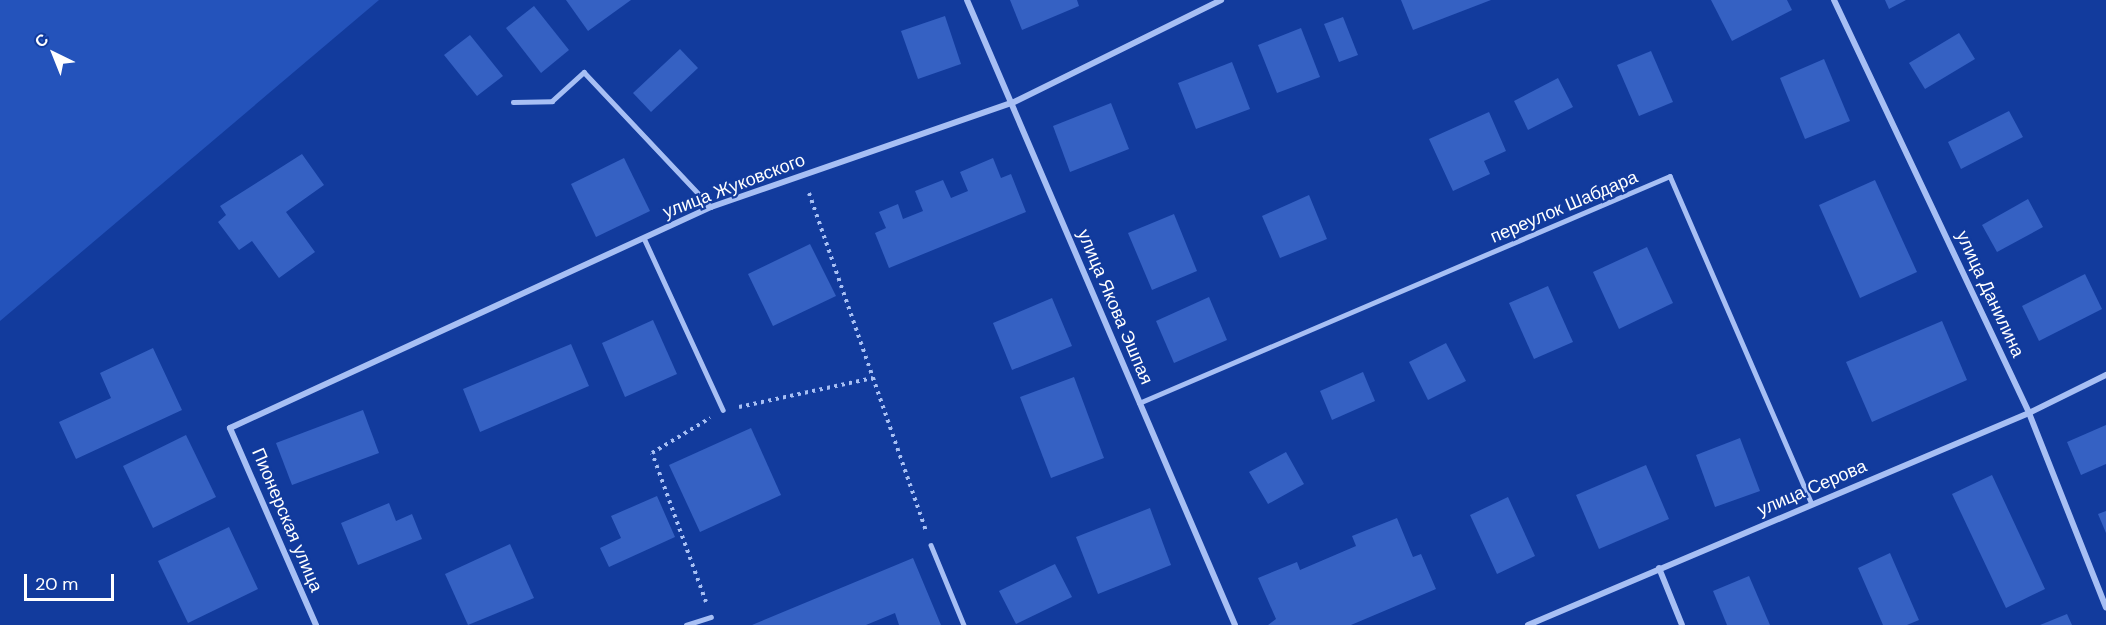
<!DOCTYPE html>
<html>
<head>
<meta charset="utf-8">
<style>
	body { margin:0 }
	#map { position:relative; width:2106px; height:625px; overflow:hidden; background:#123b9d; font-family:"DM Sans",sans-serif }
	div>[style] { position:absolute }
	[style*='--x'] { left:calc(var(--x)*1px); top:calc(var(--y)*1px); width:calc(var(--w)*1px); rotate:calc(var(--a)*1deg) }
	.green>* { inset:0; background:#2453bb }
	.building>* { inset:0; background:#3561c3 }
	.path>* { height:4px; margin-top:-2px; transform-origin:0; background:repeating-linear-gradient(90deg,#a7bff4 0 3px,transparent 0 7.5px) }
	.service>* { height:4.5px; margin:-2.25px; padding:0 2.25px; transform-origin:2.25px; border-radius:2.25px; background:#a7bff4 }
	.minor>* { height:6px; margin:-3px; padding:0 3px; transform-origin:3px; border-radius:3px; background:#a7bff4 }
	span { translate:-50% -50%; white-space:nowrap; text-align:center; line-height:1.15; -webkit-text-stroke:4.5px #123b9d; paint-order:stroke }
	.street-label { font-size:18px; color:#fff }
	.north { position:absolute; left:24px; top:24px; width:60px; height:60px; -webkit-text-stroke:4px #123b9d; paint-order:stroke; rotate:317deg; font-size:16px; font-weight:700; line-height:24px; text-align:center; color:#fff }
	.north::after { content:''; display:block; margin:auto; width:21px; height:27px; background:#fff; clip-path:polygon(50% 0,100% 100%,50% 72%,0 100%) }
	.scale { position:absolute; left:24px; top:574px; width:90px; height:27px; box-sizing:border-box; border:3px solid #fff; border-top:0; padding-left:8px; font-size:18px; line-height:21px; white-space:nowrap; color:#fff; -webkit-text-stroke:4px #123b9d; paint-order:stroke }
</style>
</head>
<body>
<div id="map">
	<div class="green">
		<i style="clip-path:polygon(0 0,379px 0,0 321px)"></i>
	</div>
	<div class="building">
		<i style="clip-path:polygon(566px 0,631px 0,588px 31px)"></i>
		<i style="clip-path:polygon(1010px 0,1077px 0,1079px 6px,1022px 30px)"></i>
		<i style="clip-path:polygon(1401px 0,1491px 0,1413px 30px)"></i>
		<i style="clip-path:polygon(1711px 0,1787px 0,1792px 10px,1732px 41px)"></i>
		<i style="clip-path:polygon(1885px 0,1906px 0,1889px 9px)"></i>
		<i style="clip-path:polygon(534px 6px,569px 50px,541px 73px,506px 28px)"></i>
		<i style="clip-path:polygon(945px 16px,961px 64px,918px 79px,901px 31px)"></i>
		<i style="clip-path:polygon(1343px 17px,1358px 55px,1339px 62px,1324px 24px)"></i>
		<i style="clip-path:polygon(1301px 28px,1320px 77px,1277px 93px,1258px 45px)"></i>
		<i style="clip-path:polygon(1959px 33px,1975px 59px,1925px 89px,1909px 63px)"></i>
		<i style="clip-path:polygon(470px 35px,503px 76px,477px 96px,444px 55px)"></i>
		<i style="clip-path:polygon(680px 49px,698px 68px,651px 112px,633px 93px)"></i>
		<i style="clip-path:polygon(1651px 51px,1673px 102px,1639px 116px,1617px 65px)"></i>
		<i style="clip-path:polygon(1824px 59px,1850px 121px,1805px 139px,1780px 78px)"></i>
		<i style="clip-path:polygon(1232px 62px,1250px 109px,1196px 129px,1178px 83px)"></i>
		<i style="clip-path:polygon(1558px 78px,1573px 107px,1528px 130px,1514px 101px)"></i>
		<i style="clip-path:polygon(1111px 103px,1129px 149px,1070px 172px,1053px 126px)"></i>
		<i style="clip-path:polygon(2009px 111px,2023px 137px,1961px 169px,1948px 142px)"></i>
		<i style="clip-path:polygon(1489px 112px,1506px 151px,1484px 161px,1490px 174px,1453px 191px,1429px 139px)"></i>
		<i style="clip-path:polygon(302px 154px,324px 185px,286px 212px,315px 252px,279px 278px,252px 241px,239px 250px,218px 222px,226px 215px,220px 206px)"></i>
		<i style="clip-path:polygon(624px 158px,650px 211px,596px 237px,571px 184px)"></i>
		<i style="clip-path:polygon(993px 158px,1001px 178px,1011px 174px,1026px 212px,889px 268px,875px 233px,886px 228px,879px 212px,898px 204px,903px 219px,923px 211px,915px 191px,943px 180px,951px 198px,968px 191px,960px 172px)"></i>
		<i style="clip-path:polygon(1875px 180px,1917px 272px,1860px 298px,1819px 205px)"></i>
		<i style="clip-path:polygon(1309px 195px,1327px 239px,1280px 258px,1262px 216px)"></i>
		<i style="clip-path:polygon(2028px 199px,2043px 227px,1997px 252px,1982px 225px)"></i>
		<i style="clip-path:polygon(1174px 214px,1197px 271px,1152px 290px,1128px 233px)"></i>
		<i style="clip-path:polygon(810px 244px,836px 296px,773px 326px,748px 274px)"></i>
		<i style="clip-path:polygon(1647px 247px,1673px 303px,1619px 329px,1593px 272px)"></i>
		<i style="clip-path:polygon(2085px 274px,2102px 309px,2039px 341px,2022px 306px)"></i>
		<i style="clip-path:polygon(1548px 286px,1573px 342px,1534px 359px,1509px 303px)"></i>
		<i style="clip-path:polygon(1209px 297px,1227px 340px,1174px 363px,1156px 321px)"></i>
		<i style="clip-path:polygon(1052px 298px,1072px 346px,1012px 370px,993px 323px)"></i>
		<i style="clip-path:polygon(653px 320px,677px 374px,625px 397px,602px 343px)"></i>
		<i style="clip-path:polygon(1942px 321px,1967px 380px,1872px 422px,1846px 362px)"></i>
		<i style="clip-path:polygon(1446px 343px,1466px 381px,1428px 400px,1409px 362px)"></i>
		<i style="clip-path:polygon(571px 344px,589px 386px,480px 432px,463px 389px)"></i>
		<i style="clip-path:polygon(153px 348px,182px 410px,76px 459px,59px 422px,111px 398px,100px 373px)"></i>
		<i style="clip-path:polygon(1363px 372px,1375px 401px,1332px 420px,1320px 391px)"></i>
		<i style="clip-path:polygon(1074px 377px,1104px 458px,1051px 478px,1020px 397px)"></i>
		<i style="clip-path:polygon(363px 410px,379px 453px,292px 485px,276px 443px)"></i>
		<i style="clip-path:polygon(2106px 425px,2106px 464px,2081px 475px,2067px 442px)"></i>
		<i style="clip-path:polygon(751px 428px,781px 495px,700px 532px,669px 465px)"></i>
		<i style="clip-path:polygon(186px 435px,216px 497px,153px 528px,123px 466px)"></i>
		<i style="clip-path:polygon(1740px 438px,1760px 491px,1715px 507px,1696px 455px)"></i>
		<i style="clip-path:polygon(1286px 452px,1304px 484px,1268px 504px,1249px 472px)"></i>
		<i style="clip-path:polygon(1646px 465px,1669px 519px,1599px 549px,1576px 495px)"></i>
		<i style="clip-path:polygon(1992px 475px,2045px 589px,2006px 608px,1952px 494px)"></i>
		<i style="clip-path:polygon(657px 496px,675px 537px,609px 567px,600px 548px,621px 538px,611px 516px)"></i>
		<i style="clip-path:polygon(1508px 497px,1535px 556px,1497px 574px,1470px 515px)"></i>
		<i style="clip-path:polygon(389px 503px,396px 521px,412px 514px,422px 539px,358px 565px,341px 523px)"></i>
		<i style="clip-path:polygon(1150px 508px,1171px 565px,1098px 594px,1076px 537px)"></i>
		<i style="clip-path:polygon(2106px 511px,2106px 533px,2098px 514px)"></i>
		<i style="clip-path:polygon(1397px 518px,1413px 557px,1421px 554px,1436px 589px,1351px 625px,1268px 625px,1276px 619px,1258px 578px,1297px 562px,1300px 570px,1356px 546px,1352px 536px)"></i>
		<i style="clip-path:polygon(229px 527px,258px 589px,188px 623px,158px 561px)"></i>
		<i style="clip-path:polygon(510px 544px,534px 598px,468px 625px,445px 574px)"></i>
		<i style="clip-path:polygon(1890px 553px,1919px 620px,1907px 625px,1883px 625px,1858px 568px)"></i>
		<i style="clip-path:polygon(913px 558px,941px 625px,899px 625px,895px 613px,866px 625px,752px 625px)"></i>
		<i style="clip-path:polygon(1055px 564px,1072px 597px,1016px 624px,999px 591px)"></i>
		<i style="clip-path:polygon(1749px 576px,1770px 625px,1727px 625px,1713px 591px)"></i>
		<i style="clip-path:polygon(2067px 614px,2072px 625px,2040px 625px)"></i>
	</div>
	<div class="path">
		<i style="--x:809;--y:193;--w:358;--a:70.9"></i>
		<i style="--x:739;--y:407;--w:137;--a:-12.2"></i>
		<i style="--x:706;--y:602;--w:158;--a:-109.9"></i>
		<i style="--x:652;--y:453;--w:68;--a:-31.1"></i>
	</div>
	<div class="service">
		<i style="--x:513;--y:102;--w:39;--a:-1"></i>
		<i style="--x:552;--y:101;--w:43;--a:-42.2"></i>
		<i style="--x:584;--y:72;--w:185;--a:46.7"></i>
		<i style="--x:644;--y:238;--w:189;--a:65.3"></i>
		<i style="--x:1139;--y:403;--w:577;--a:-23.15"></i>
		<i style="--x:1670;--y:176;--w:357;--a:66.6"></i>
		<i style="--x:931;--y:545;--w:87;--a:67.6"></i>
		<i style="--x:686;--y:625;--w:26;--a:-18"></i>
	</div>
	<div class="minor">
		<i style="--x:967;--y:0;--w:680;--a:66.79"></i>
		<i style="--x:1834;--y:0;--w:457;--a:64.7"></i>
		<i style="--x:2029;--y:413;--w:209;--a:68.4"></i>
		<i style="--x:1659;--y:568;--w:61;--a:68"></i>
		<i style="--x:316;--y:625;--w:215;--a:-113.6"></i>
		<i style="--x:230;--y:428;--w:529;--a:-24.68"></i>
		<i style="--x:711;--y:207;--w:318;--a:-19.1"></i>
		<i style="--x:1012;--y:103;--w:233;--a:-26.2"></i>
		<i style="--x:1528;--y:625;--w:544;--a:-22.94"></i>
		<i style="--x:2029;--y:413;--w:86;--a:-26.3"></i>
	</div>
	<div class="street-label">
		<span style="left:734px;top:186px;rotate:-21deg">улица Жуковского</span>
		<span style="left:1564px;top:207px;rotate:-23deg">переулок Шабдара</span>
		<span style="left:1990px;top:294px;rotate:65deg">улица Данилина</span>
		<span style="left:1115px;top:307px;rotate:67deg">улица Якова Эшпая</span>
		<span style="left:1812px;top:488px;rotate:-23deg">улица Серова</span>
		<span style="left:287px;top:520px;rotate:67deg">Пионерская улица</span>
	</div>
	<div class="north">С</div>
	<div class="scale">20 m</div>
</div>
</body>
</html>
